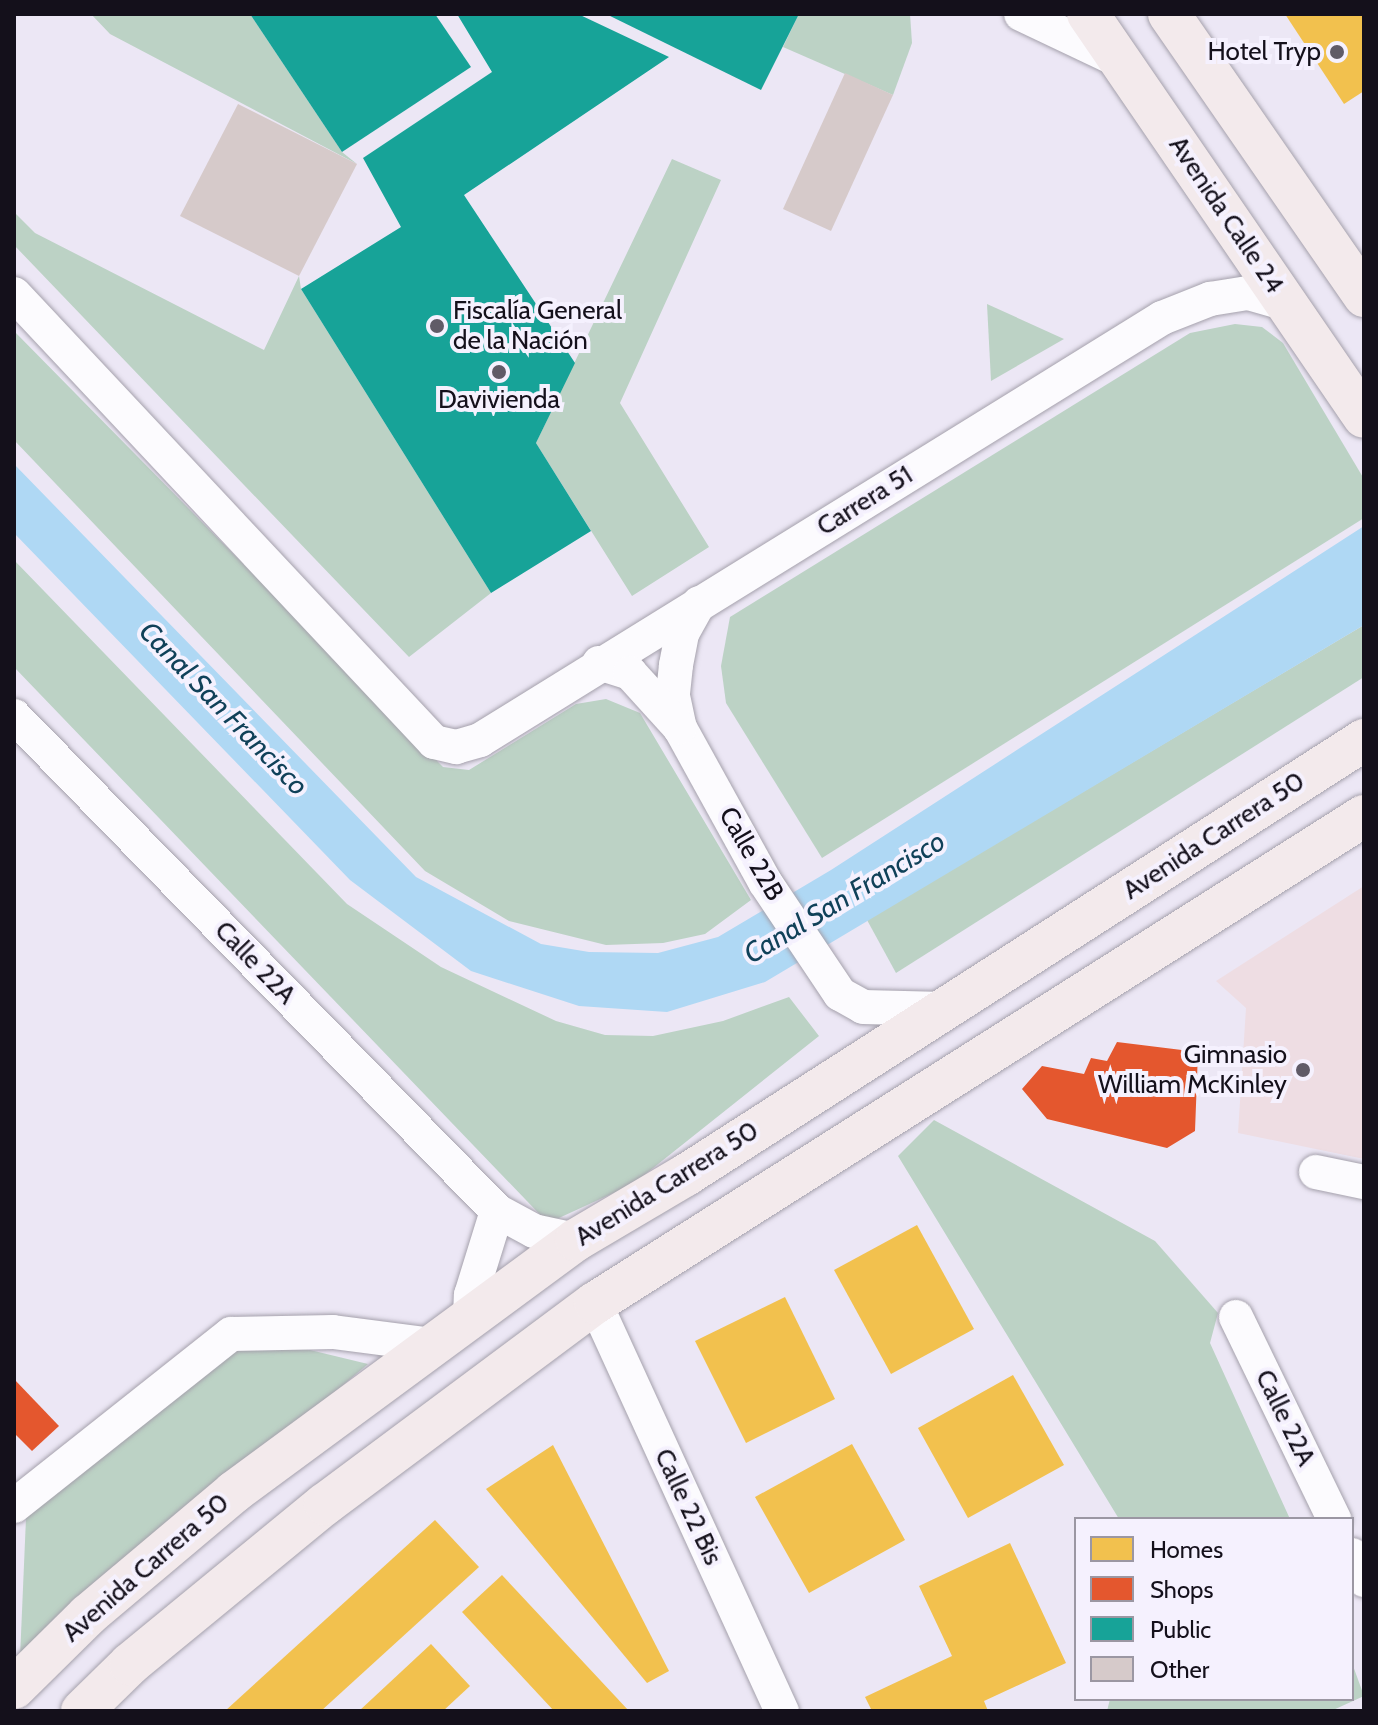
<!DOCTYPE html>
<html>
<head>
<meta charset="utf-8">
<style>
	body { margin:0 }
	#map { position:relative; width:1378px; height:1725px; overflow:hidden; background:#ece7f5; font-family:Cabin,sans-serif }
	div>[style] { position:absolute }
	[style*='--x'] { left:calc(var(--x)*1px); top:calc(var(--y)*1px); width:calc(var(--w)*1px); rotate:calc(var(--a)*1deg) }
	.education>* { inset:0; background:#eedde3 }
	.green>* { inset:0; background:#bcd2c5 }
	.water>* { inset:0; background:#afd8f4 }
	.homes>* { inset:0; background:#f2c14e }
	.shops>* { inset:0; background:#e4572e }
	.public>* { inset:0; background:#17a398 }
	.building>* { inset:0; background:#d6caca }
	.roads { filter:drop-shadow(0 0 2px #a5a1ac) drop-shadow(0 0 2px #a5a1ac) }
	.minor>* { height:34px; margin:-17px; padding:0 17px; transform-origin:17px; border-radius:17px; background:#fcfbfe }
	.major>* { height:42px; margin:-21px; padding:0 21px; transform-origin:21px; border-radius:21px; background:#f3eaec }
	.dots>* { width:22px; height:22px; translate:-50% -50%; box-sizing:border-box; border:4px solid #f5f1fe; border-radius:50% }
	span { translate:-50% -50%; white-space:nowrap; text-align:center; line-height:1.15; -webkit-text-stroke:8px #f5f1fe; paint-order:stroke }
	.poi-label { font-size:26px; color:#14101b }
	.right { translate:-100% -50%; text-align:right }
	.left { translate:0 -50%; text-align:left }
	.street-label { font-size:26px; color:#14101b }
	.water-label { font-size:28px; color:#104159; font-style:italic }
	.frame { position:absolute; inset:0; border:16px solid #14101b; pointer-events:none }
	.legend { position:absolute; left:1074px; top:1517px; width:280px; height:184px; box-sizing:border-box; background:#f5f1fe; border:2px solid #9b97a3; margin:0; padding:10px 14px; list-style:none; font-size:24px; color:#14101b }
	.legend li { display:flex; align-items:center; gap:16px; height:40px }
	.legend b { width:40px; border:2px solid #9b97a3 }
</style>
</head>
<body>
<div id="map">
	<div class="education">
		<i style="clip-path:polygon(1364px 886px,1364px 1159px,1238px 1133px,1246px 1008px,1216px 981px)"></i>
	</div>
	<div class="green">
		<i style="clip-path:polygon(91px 14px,250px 14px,342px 152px,357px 164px,110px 34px)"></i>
		<i style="clip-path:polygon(799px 14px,910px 14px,912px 43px,893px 95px,783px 47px)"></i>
		<i style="clip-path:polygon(672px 159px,721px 180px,620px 403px,709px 547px,632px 596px,536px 443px)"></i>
		<i style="clip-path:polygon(14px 212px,35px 233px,264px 350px,299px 276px,301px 289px,491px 593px,409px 657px,14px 245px)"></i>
		<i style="clip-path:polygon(987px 304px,1064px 339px,991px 381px)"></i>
		<i style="clip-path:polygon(1235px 324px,1262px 327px,1283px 343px,1364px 479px,1364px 518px,822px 858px,726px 703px,721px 666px,730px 617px,1190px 333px)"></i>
		<i style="clip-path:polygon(14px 331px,443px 767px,469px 770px,576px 704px,606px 699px,640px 713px,751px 900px,705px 934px,663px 943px,606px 945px,509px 921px,425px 871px,14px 440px)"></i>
		<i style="clip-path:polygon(14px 560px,347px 904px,441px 967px,556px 1021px,605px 1035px,653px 1036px,723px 1021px,789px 997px,819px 1036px,633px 1184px,548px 1223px,14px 667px)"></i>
		<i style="clip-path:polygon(1364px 625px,1364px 677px,896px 973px,867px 920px)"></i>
		<i style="clip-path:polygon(934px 1120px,1155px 1241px,1218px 1313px,1210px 1343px,1290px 1519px,1119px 1519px,898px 1156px)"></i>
		<i style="clip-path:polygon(239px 1345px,310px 1350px,368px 1364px,20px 1658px,26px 1518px)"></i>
		<i style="clip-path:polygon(1352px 1663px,1364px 1696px,1331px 1711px,1107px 1711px,1110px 1699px,1352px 1699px)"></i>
	</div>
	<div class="water">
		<i style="clip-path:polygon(14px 464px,416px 877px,541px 944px,589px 952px,658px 953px,718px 937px,831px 870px,1364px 526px,1364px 625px,765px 982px,667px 1012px,579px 1006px,471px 971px,350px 880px,14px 533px)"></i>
	</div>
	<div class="homes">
		<i style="clip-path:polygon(1285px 14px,1364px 14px,1364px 91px,1344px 104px)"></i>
		<i style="clip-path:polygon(917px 1225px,974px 1329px,891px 1374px,834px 1270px)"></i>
		<i style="clip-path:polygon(785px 1297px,835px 1399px,746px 1443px,695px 1341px)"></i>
		<i style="clip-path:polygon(1013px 1375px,1064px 1465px,968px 1518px,918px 1428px)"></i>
		<i style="clip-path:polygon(852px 1444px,905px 1540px,809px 1593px,755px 1497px)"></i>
		<i style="clip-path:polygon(553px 1445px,669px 1671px,647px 1683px,486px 1489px)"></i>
		<i style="clip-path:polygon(435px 1520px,479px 1567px,321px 1711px,225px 1711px)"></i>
		<i style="clip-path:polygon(1010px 1543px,1066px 1663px,984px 1701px,988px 1711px,872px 1711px,865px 1697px,952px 1656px,919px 1586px)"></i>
		<i style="clip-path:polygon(502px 1575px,629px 1711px,554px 1711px,462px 1612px)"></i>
		<i style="clip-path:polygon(431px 1644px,470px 1686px,443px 1711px,359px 1711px)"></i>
	</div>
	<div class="shops">
		<i style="clip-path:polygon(1117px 1042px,1198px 1052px,1195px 1131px,1167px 1148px,1047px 1119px,1022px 1089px,1042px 1066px,1084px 1074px,1091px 1058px,1107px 1061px)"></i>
		<i style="clip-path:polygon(14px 1379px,59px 1426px,32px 1451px,14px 1433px)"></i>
	</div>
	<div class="public">
		<i style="clip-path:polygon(250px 14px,435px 14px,471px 67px,342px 152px)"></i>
		<i style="clip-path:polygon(457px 14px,578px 14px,669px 57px,464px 195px,575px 363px,536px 443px,591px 531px,491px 593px,301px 289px,401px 227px,363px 158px,492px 72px)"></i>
		<i style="clip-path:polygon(606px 14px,799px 14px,761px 90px)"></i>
	</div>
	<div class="building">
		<i style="clip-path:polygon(845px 73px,893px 95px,831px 231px,783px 209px)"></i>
		<i style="clip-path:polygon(238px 104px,357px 164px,299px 276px,180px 216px)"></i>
	</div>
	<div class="roads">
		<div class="minor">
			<i style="--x:1021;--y:14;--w:110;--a:25.4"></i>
			<i style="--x:14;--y:294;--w:614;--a:46.85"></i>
			<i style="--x:434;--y:742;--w:23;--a:13"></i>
			<i style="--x:456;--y:747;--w:25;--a:-16"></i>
			<i style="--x:480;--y:740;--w:802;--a:-31.75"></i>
			<i style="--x:1162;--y:318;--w:52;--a:-21.6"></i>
			<i style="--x:1210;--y:299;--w:38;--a:-9"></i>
			<i style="--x:1248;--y:293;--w:41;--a:15.8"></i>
			<i style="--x:699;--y:603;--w:35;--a:119"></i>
			<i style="--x:682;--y:634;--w:32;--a:101"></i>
			<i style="--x:676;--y:665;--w:31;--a:96"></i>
			<i style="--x:673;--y:696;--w:33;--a:78"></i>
			<i style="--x:680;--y:728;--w:176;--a:61.1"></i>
			<i style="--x:765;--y:882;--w:135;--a:56.2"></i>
			<i style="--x:840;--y:994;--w:26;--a:29"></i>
			<i style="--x:863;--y:1007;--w:82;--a:1.4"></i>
			<i style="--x:599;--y:663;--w:33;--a:18"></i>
			<i style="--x:630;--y:673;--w:74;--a:47.7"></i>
			<i style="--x:14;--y:716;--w:692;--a:45.7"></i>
			<i style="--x:497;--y:1211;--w:42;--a:28.4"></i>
			<i style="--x:534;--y:1231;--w:43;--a:12.1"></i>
			<i style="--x:1316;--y:1172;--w:49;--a:11.8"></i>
			<i style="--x:595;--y:1303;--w:449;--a:65.4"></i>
			<i style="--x:1236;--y:1317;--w:225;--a:64.1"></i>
			<i style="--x:470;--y:1319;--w:24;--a:-88"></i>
			<i style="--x:471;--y:1295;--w:88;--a:-72.8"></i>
			<i style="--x:14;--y:1506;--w:277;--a:-38.4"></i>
			<i style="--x:231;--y:1334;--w:102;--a:-1.1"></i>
			<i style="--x:333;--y:1332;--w:101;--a:7.4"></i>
			<i style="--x:1352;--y:1555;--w:28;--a:64"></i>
		</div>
		<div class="major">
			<i style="--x:1088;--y:14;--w:488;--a:55.6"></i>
			<i style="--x:1169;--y:14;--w:343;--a:55.3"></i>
			<i style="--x:14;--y:1688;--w:104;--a:-44.6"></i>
			<i style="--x:88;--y:1615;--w:191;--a:-40.1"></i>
			<i style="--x:234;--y:1492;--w:425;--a:-36.4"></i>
			<i style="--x:576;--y:1240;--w:128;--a:-30.6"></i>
			<i style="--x:686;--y:1175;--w:806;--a:-32.68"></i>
			<i style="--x:82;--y:1711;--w:67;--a:-44.4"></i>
			<i style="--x:130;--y:1664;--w:252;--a:-39.4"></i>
			<i style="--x:325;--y:1504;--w:337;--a:-36.7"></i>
			<i style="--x:595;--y:1303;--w:910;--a:-32.35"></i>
		</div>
	</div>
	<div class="dots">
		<i style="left:1337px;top:52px;background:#605b67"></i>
		<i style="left:437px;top:326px;background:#605b67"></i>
		<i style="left:499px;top:372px;background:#605b67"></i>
		<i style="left:1303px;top:1070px;background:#605b67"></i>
	</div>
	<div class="poi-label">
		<span class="right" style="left:1321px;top:52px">Hotel Tryp</span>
		<span class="left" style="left:453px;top:326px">Fiscalía General<br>de la Nación</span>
		<span style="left:499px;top:400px">Davivienda</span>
		<span class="right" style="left:1287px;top:1070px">Gimnasio<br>William McKinley</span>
	</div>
	<div class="street-label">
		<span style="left:1226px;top:215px;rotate:56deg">Avenida Calle 24</span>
		<span style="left:865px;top:501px;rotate:-32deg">Carrera 51</span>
		<span style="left:1214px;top:836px;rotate:-33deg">Avenida Carrera 50</span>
		<span style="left:751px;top:854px;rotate:60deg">Calle 22B</span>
		<span style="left:255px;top:963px;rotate:46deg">Calle 22A</span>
		<span style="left:667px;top:1184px;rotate:-32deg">Avenida Carrera 50</span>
		<span style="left:1285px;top:1418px;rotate:64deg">Calle 22A</span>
		<span style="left:688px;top:1507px;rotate:65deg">Calle 22 Bis</span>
		<span style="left:146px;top:1568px;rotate:-41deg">Avenida Carrera 50</span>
	</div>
	<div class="water-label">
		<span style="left:224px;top:708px;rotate:46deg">Canal San Francisco</span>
		<span style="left:844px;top:897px;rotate:-31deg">Canal San Francisco</span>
	</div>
	<div class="frame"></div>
	<ul class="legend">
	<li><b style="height:22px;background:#f2c14e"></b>Homes</li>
	<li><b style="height:22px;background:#e4572e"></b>Shops</li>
	<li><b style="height:22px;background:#17a398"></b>Public</li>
	<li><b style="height:22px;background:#d6caca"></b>Other</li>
	</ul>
</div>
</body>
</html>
